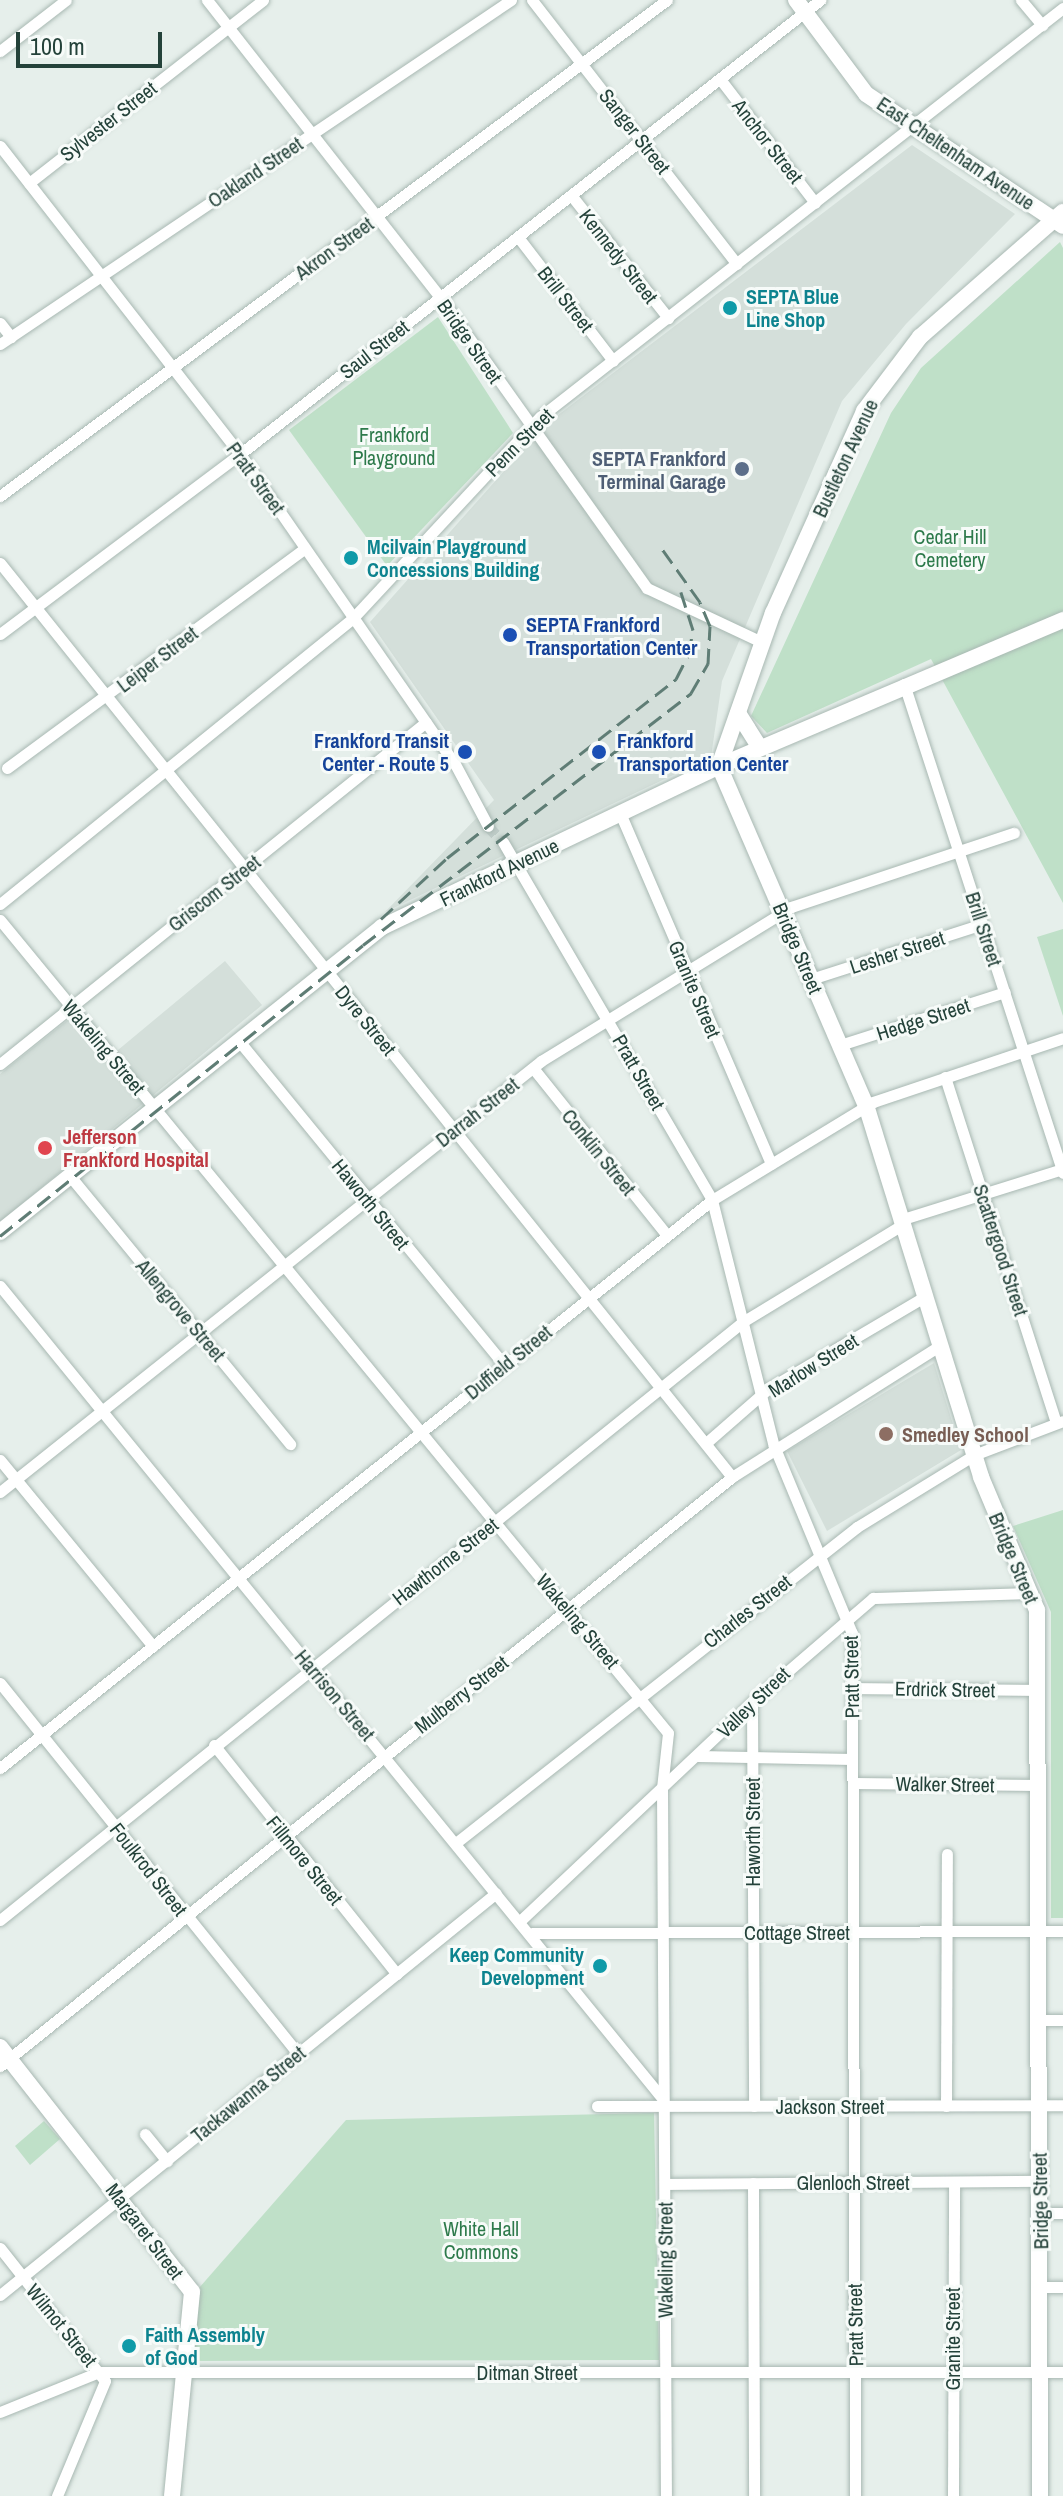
<!DOCTYPE html>
<html>
<head>
<meta charset="utf-8">
<style>
	body { margin:0 }
	#map { position:relative; width:1063px; height:2496px; overflow:hidden; background:#e6efeb; font-family:"Archivo Narrow",sans-serif }
	div>[style] { position:absolute }
	[style*='--x'] { left:calc(var(--x)*1px); top:calc(var(--y)*1px); width:calc(var(--w)*1px); rotate:calc(var(--a)*1deg) }
	.built>* { inset:0; background:#d4dfda }
	.green>* { inset:0; background:#bfe0c8 }
	.street-tunnel>* { height:11px; margin-top:-5.5px; transform-origin:0; background:repeating-linear-gradient(90deg,#bfccc8 0 11px,transparent 0 16.5px) }
	.roads { filter:drop-shadow(0 0 2px #a8b8b2) drop-shadow(0 0 2px #a8b8b2) }
	.street>* { height:11px; margin:-5.5px; padding:0 5.5px; transform-origin:5.5px; border-radius:5.5px; background:#fff }
	.secondary>* { height:16px; margin:-8px; padding:0 8px; transform-origin:8px; border-radius:8px; background:#fff }
	.rail>* { height:3px; margin-top:-1.5px; transform-origin:0; background:repeating-linear-gradient(90deg,#5f7d75 0 16px,transparent 0 24px) }
	.dots>* { width:22px; height:22px; translate:-50% -50%; box-sizing:border-box; border:4px solid #f7fbf9; border-radius:50% }
	span { translate:-50% -50%; white-space:nowrap; text-align:center; line-height:1.15; -webkit-text-stroke:6px #f7fbf9; paint-order:stroke }
	.street-label { font-size:20px; color:#24423a }
	.culture-label { font-size:20px; color:#0d838f; font-weight:700 }
	.left { translate:0 -50%; text-align:left }
	.right { translate:-100% -50%; text-align:right }
	.park-label { font-size:20px; color:#2d7a4b }
	.service-label { font-size:20px; color:#4e5e75; font-weight:700 }
	.transit-label { font-size:20px; color:#164399; font-weight:700 }
	.health-label { font-size:20px; color:#be3a42; font-weight:700 }
	.education-label { font-size:20px; color:#785e54; font-weight:700 }
	.scale { position:absolute; left:16px; top:32px; width:146px; height:36px; box-sizing:border-box; border:4px solid #24423a; border-top:0; padding-left:10px; font-size:24px; line-height:28px; white-space:nowrap; color:#24423a; -webkit-text-stroke:6px #f7fbf9; paint-order:stroke }
</style>
</head>
<body>
<div id="map">
	<div class="built">
		<i style="clip-path:polygon(912px 145px,1015px 214px,906px 324px,842px 401px,722px 681px,711px 757px,385px 912px,494px 800px,370px 622px,545px 425px)"></i>
		<i style="clip-path:polygon(225px 961px,262px 1005px,0 1222px,0 1074px,69px 1019px,106px 1060px)"></i>
		<i style="clip-path:polygon(934px 1363px,961px 1450px,827px 1531px,787px 1451px)"></i>
	</div>
	<div class="green">
		<i style="clip-path:polygon(1060px 242px,1063px 248px,1063px 903px,931px 659px,767px 733px,751px 716px,891px 413px,921px 368px)"></i>
		<i style="clip-path:polygon(438px 317px,513px 433px,387px 566px,289px 430px)"></i>
		<i style="clip-path:polygon(1063px 929px,1063px 1016px,1037px 937px)"></i>
		<i style="clip-path:polygon(1063px 1510px,1063px 1918px,1051px 1918px,1051px 1612px,1013px 1526px)"></i>
		<i style="clip-path:polygon(654px 2113px,659px 2360px,192px 2361px,199px 2288px,346px 2120px)"></i>
		<i style="clip-path:polygon(44px 2121px,60px 2139px,30px 2165px,15px 2146px)"></i>
	</div>
	<div class="street-tunnel">
		<i style="--x:488;--y:826;--w:22;--a:47"></i>
	</div>
	<div class="roads">
		<div class="street">
			<i style="--x:207;--y:0;--w:377;--a:51.9"></i>
			<i style="--x:440;--y:297;--w:357;--a:54.6"></i>
			<i style="--x:647;--y:588;--w:127;--a:25.2"></i>
			<i style="--x:532;--y:0;--w:334;--a:52.2"></i>
			<i style="--x:1021;--y:0;--w:33;--a:50"></i>
			<i style="--x:0;--y:51;--w:83;--a:-37.7"></i>
			<i style="--x:720;--y:79;--w:156;--a:52.5"></i>
			<i style="--x:0;--y:146;--w:390;--a:52.1"></i>
			<i style="--x:240;--y:454;--w:377;--a:55.3"></i>
			<i style="--x:455;--y:764;--w:70;--a:62"></i>
			<i style="--x:29;--y:183;--w:297;--a:-38"></i>
			<i style="--x:571;--y:195;--w:157;--a:51.7"></i>
			<i style="--x:518;--y:237;--w:156;--a:52.5"></i>
			<i style="--x:0;--y:323;--w:18;--a:52"></i>
			<i style="--x:0;--y:344;--w:616;--a:-33.95"></i>
			<i style="--x:0;--y:496;--w:831;--a:-36.64"></i>
			<i style="--x:0;--y:563;--w:1171;--a:51.31"></i>
			<i style="--x:0;--y:634;--w:300;--a:-36.9"></i>
			<i style="--x:240;--y:454;--w:737;--a:-38.05"></i>
			<i style="--x:904;--y:684;--w:514;--a:71.99"></i>
			<i style="--x:7;--y:768;--w:370;--a:-36.4"></i>
			<i style="--x:620;--y:813;--w:382;--a:66.7"></i>
			<i style="--x:503;--y:842;--w:415;--a:59.7"></i>
			<i style="--x:712;--y:1200;--w:254;--a:75.9"></i>
			<i style="--x:774;--y:1446;--w:203;--a:67.4"></i>
			<i style="--x:852;--y:1633;--w:863;--a:89.8"></i>
			<i style="--x:0;--y:904;--w:454;--a:-39"></i>
			<i style="--x:353;--y:618;--w:275;--a:-47.1"></i>
			<i style="--x:540;--y:417;--w:664;--a:-38.03"></i>
			<i style="--x:0;--y:920;--w:1052;--a:50.59"></i>
			<i style="--x:668;--y:1733;--w:55;--a:96.2"></i>
			<i style="--x:662;--y:1788;--w:708;--a:89.68"></i>
			<i style="--x:811;--y:979;--w:180;--a:-17.8"></i>
			<i style="--x:239;--y:1041;--w:419;--a:50.7"></i>
			<i style="--x:840;--y:1045;--w:173;--a:-17.8"></i>
			<i style="--x:0;--y:1064;--w:546;--a:-38.76"></i>
			<i style="--x:533;--y:1068;--w:214;--a:51.3"></i>
			<i style="--x:945;--y:1077;--w:363;--a:72.2"></i>
			<i style="--x:70;--y:1176;--w:347;--a:50.6"></i>
			<i style="--x:903;--y:1219;--w:168;--a:-17.4"></i>
			<i style="--x:0;--y:1286;--w:1048;--a:50.81"></i>
			<i style="--x:706;--y:1443;--w:82;--a:-41.1"></i>
			<i style="--x:768;--y:1389;--w:183;--a:-30.5"></i>
			<i style="--x:0;--y:1460;--w:241;--a:50.6"></i>
			<i style="--x:0;--y:1492;--w:692;--a:-38.54"></i>
			<i style="--x:541;--y:1061;--w:294;--a:-31.6"></i>
			<i style="--x:791;--y:907;--w:235;--a:-18.4"></i>
			<i style="--x:0;--y:1683;--w:476;--a:51.2"></i>
			<i style="--x:852;--y:1688;--w:185;--a:0.6"></i>
			<i style="--x:752;--y:1702;--w:404;--a:89.7"></i>
			<i style="--x:214;--y:1745;--w:293;--a:51.4"></i>
			<i style="--x:698;--y:1756;--w:154;--a:1.1"></i>
			<i style="--x:0;--y:1768;--w:911;--a:-38.58"></i>
			<i style="--x:712;--y:1200;--w:188;--a:-31.3"></i>
			<i style="--x:873;--y:1102;--w:200;--a:-18.6"></i>
			<i style="--x:853;--y:1783;--w:185;--a:0.6"></i>
			<i style="--x:457;--y:1842;--w:509;--a:-38.22"></i>
			<i style="--x:857;--y:1527;--w:137;--a:-31.6"></i>
			<i style="--x:974;--y:1455;--w:95;--a:-20.9"></i>
			<i style="--x:0;--y:1920;--w:955;--a:-38.84"></i>
			<i style="--x:744;--y:1321;--w:188;--a:-31.3"></i>
			<i style="--x:521;--y:1920;--w:318;--a:-43.3"></i>
			<i style="--x:752;--y:1702;--w:160;--a:-40.7"></i>
			<i style="--x:873;--y:1598;--w:159;--a:-1.8"></i>
			<i style="--x:532;--y:1933;--w:531;--a:-0.22"></i>
			<i style="--x:1040;--y:2020;--w:23;--a:0"></i>
			<i style="--x:0;--y:2066;--w:940;--a:-38.82"></i>
			<i style="--x:732;--y:1477;--w:245;--a:-32.3"></i>
			<i style="--x:597;--y:2106;--w:466;--a:-0.1"></i>
			<i style="--x:946;--y:2106;--w:252;--a:-89.8"></i>
			<i style="--x:145;--y:2134;--w:35;--a:51"></i>
			<i style="--x:753;--y:2183;--w:313;--a:89.8"></i>
			<i style="--x:666;--y:2184;--w:373;--a:-0.5"></i>
			<i style="--x:1040;--y:2213;--w:23;--a:0"></i>
			<i style="--x:0;--y:2248;--w:169;--a:51.7"></i>
			<i style="--x:105;--y:2381;--w:125;--a:112.7"></i>
			<i style="--x:1040;--y:2287;--w:23;--a:0"></i>
			<i style="--x:0;--y:2295;--w:638;--a:-39.02"></i>
			<i style="--x:0;--y:2412;--w:107;--a:-22"></i>
			<i style="--x:99;--y:2372;--w:964;--a:0"></i>
			<i style="--x:953;--y:2496;--w:314;--a:-89.8"></i>
		</div>
		<div class="secondary">
			<i style="--x:796;--y:0;--w:117;--a:53.3"></i>
			<i style="--x:866;--y:94;--w:237;--a:33.8"></i>
			<i style="--x:738;--y:713;--w:41;--a:57.8"></i>
			<i style="--x:719;--y:766;--w:369;--a:66.6"></i>
			<i style="--x:866;--y:1105;--w:389;--a:72.8"></i>
			<i style="--x:981;--y:1477;--w:144;--a:67.2"></i>
			<i style="--x:1037;--y:1610;--w:886;--a:89.81"></i>
			<i style="--x:719;--y:766;--w:162;--a:-70.6"></i>
			<i style="--x:773;--y:613;--w:222;--a:-65.7"></i>
			<i style="--x:864;--y:411;--w:93;--a:-52.9"></i>
			<i style="--x:920;--y:337;--w:190;--a:-41.2"></i>
			<i style="--x:0;--y:1232;--w:489;--a:-38.6"></i>
			<i style="--x:382;--y:927;--w:373;--a:-25.5"></i>
			<i style="--x:719;--y:766;--w:374;--a:-23"></i>
			<i style="--x:0;--y:2047;--w:311;--a:51.9"></i>
			<i style="--x:192;--y:2292;--w:205;--a:95.6"></i>
		</div>
	</div>
	<div class="rail">
		<i style="--x:381;--y:919;--w:90;--a:-42.7"></i>
		<i style="--x:447;--y:858;--w:291;--a:-38"></i>
		<i style="--x:676;--y:679;--w:28;--a:-63"></i>
		<i style="--x:689;--y:654;--w:24;--a:-81"></i>
		<i style="--x:693;--y:630;--w:46;--a:-107.7"></i>
		<i style="--x:0;--y:1236;--w:465;--a:-38.7"></i>
		<i style="--x:363;--y:945;--w:414;--a:-37.5"></i>
		<i style="--x:691;--y:693;--w:34;--a:-60"></i>
		<i style="--x:708;--y:664;--w:38;--a:-87"></i>
		<i style="--x:710;--y:626;--w:26;--a:-113"></i>
		<i style="--x:700;--y:602;--w:69;--a:-125.5"></i>
	</div>
	<div class="dots">
		<i style="left:730px;top:308px;background:#0f9aa8"></i>
		<i style="left:742px;top:469px;background:#5c6f8a"></i>
		<i style="left:351px;top:558px;background:#0f9aa8"></i>
		<i style="left:510px;top:635px;background:#1a4fb4"></i>
		<i style="left:465px;top:752px;background:#1a4fb4"></i>
		<i style="left:599px;top:752px;background:#1a4fb4"></i>
		<i style="left:45px;top:1148px;background:#e0444e"></i>
		<i style="left:886px;top:1434px;background:#8d6e63"></i>
		<i style="left:600px;top:1966px;background:#0f9aa8"></i>
		<i style="left:129px;top:2346px;background:#0f9aa8"></i>
	</div>
	<div class="street-label">
		<span style="left:108px;top:121px;rotate:-38deg">Sylvester Street</span>
		<span style="left:635px;top:131px;rotate:52deg">Sanger Street</span>
		<span style="left:768px;top:141px;rotate:52deg">Anchor Street</span>
		<span style="left:956px;top:153px;rotate:34deg">East Cheltenham Avenue</span>
		<span style="left:255px;top:172px;rotate:-34deg">Oakland Street</span>
		<span style="left:334px;top:248px;rotate:-36deg">Akron Street</span>
		<span style="left:619px;top:256px;rotate:52deg">Kennedy Street</span>
		<span style="left:566px;top:299px;rotate:52deg">Brill Street</span>
		<span style="left:470px;top:341px;rotate:55deg">Bridge Street</span>
		<span style="left:374px;top:349px;rotate:-38deg">Saul Street</span>
		<span style="left:519px;top:442px;rotate:-45deg">Penn Street</span>
		<span style="left:845px;top:458px;rotate:-65deg">Bustleton Avenue</span>
		<span style="left:256px;top:478px;rotate:54deg">Pratt Street</span>
		<span style="left:157px;top:659px;rotate:-37deg">Leiper Street</span>
		<span style="left:499px;top:872px;rotate:-26deg">Frankford Avenue</span>
		<span style="left:214px;top:893px;rotate:-38deg">Griscom Street</span>
		<span style="left:984px;top:929px;rotate:72deg">Brill Street</span>
		<span style="left:798px;top:948px;rotate:67deg">Bridge Street</span>
		<span style="left:897px;top:952px;rotate:-18deg">Lesher Street</span>
		<span style="left:695px;top:989px;rotate:67deg">Granite Street</span>
		<span style="left:923px;top:1019px;rotate:-18deg">Hedge Street</span>
		<span style="left:366px;top:1020px;rotate:51deg">Dyre Street</span>
		<span style="left:104px;top:1047px;rotate:50deg">Wakeling Street</span>
		<span style="left:639px;top:1072px;rotate:60deg">Pratt Street</span>
		<span style="left:477px;top:1112px;rotate:-38deg">Darrah Street</span>
		<span style="left:599px;top:1152px;rotate:51deg">Conklin Street</span>
		<span style="left:371px;top:1204px;rotate:51deg">Haworth Street</span>
		<span style="left:1001px;top:1250px;rotate:72deg">Scattergood Street</span>
		<span style="left:181px;top:1310px;rotate:50deg">Allengrove Street</span>
		<span style="left:508px;top:1362px;rotate:-39deg">Duffield Street</span>
		<span style="left:813px;top:1365px;rotate:-32deg">Marlow Street</span>
		<span style="left:1014px;top:1558px;rotate:67deg">Bridge Street</span>
		<span style="left:445px;top:1561px;rotate:-38deg">Hawthorne Street</span>
		<span style="left:747px;top:1611px;rotate:-38deg">Charles Street</span>
		<span style="left:578px;top:1621px;rotate:50deg">Wakeling Street</span>
		<span style="left:851px;top:1677px;rotate:-91deg">Pratt Street</span>
		<span style="left:945px;top:1689px;rotate:1deg">Erdrick Street</span>
		<span style="left:461px;top:1694px;rotate:-38deg">Mulberry Street</span>
		<span style="left:335px;top:1695px;rotate:50deg">Harrison Street</span>
		<span style="left:753px;top:1702px;rotate:-44deg">Valley Street</span>
		<span style="left:945px;top:1784px;rotate:1deg">Walker Street</span>
		<span style="left:752px;top:1832px;rotate:-90deg">Haworth Street</span>
		<span style="left:305px;top:1860px;rotate:51deg">Fillmore Street</span>
		<span style="left:149px;top:1869px;rotate:52deg">Foulkrod Street</span>
		<span style="left:797px;top:1932px">Cottage Street</span>
		<span style="left:248px;top:2094px;rotate:-39deg">Tackawanna Street</span>
		<span style="left:830px;top:2106px">Jackson Street</span>
		<span style="left:853px;top:2182px">Glenloch Street</span>
		<span style="left:1040px;top:2201px;rotate:-91deg">Bridge Street</span>
		<span style="left:145px;top:2231px;rotate:53deg">Margaret Street</span>
		<span style="left:665px;top:2260px;rotate:-90deg">Wakeling Street</span>
		<span style="left:62px;top:2325px;rotate:51deg">Wilmot Street</span>
		<span style="left:855px;top:2325px;rotate:-91deg">Pratt Street</span>
		<span style="left:952px;top:2339px;rotate:-90deg">Granite Street</span>
		<span style="left:527px;top:2372px">Ditman Street</span>
	</div>
	<div class="culture-label">
		<span class="left" style="left:746px;top:308px">SEPTA Blue<br>Line Shop</span>
		<span class="left" style="left:367px;top:558px">Mcilvain Playground<br>Concessions Building</span>
		<span class="right" style="left:584px;top:1966px">Keep Community<br>Development</span>
		<span class="left" style="left:145px;top:2346px">Faith Assembly<br>of God</span>
	</div>
	<div class="park-label">
		<span style="left:394px;top:446px">Frankford<br>Playground</span>
		<span style="left:950px;top:548px">Cedar Hill<br>Cemetery</span>
		<span style="left:481px;top:2240px">White Hall<br>Commons</span>
	</div>
	<div class="service-label">
		<span class="right" style="left:726px;top:470px">SEPTA Frankford<br>Terminal Garage</span>
	</div>
	<div class="transit-label">
		<span class="left" style="left:526px;top:636px">SEPTA Frankford<br>Transportation Center</span>
		<span class="right" style="left:449px;top:752px">Frankford Transit<br>Center - Route 5</span>
		<span class="left" style="left:617px;top:752px">Frankford<br>Transportation Center</span>
	</div>
	<div class="health-label">
		<span class="left" style="left:63px;top:1148px">Jefferson<br>Frankford Hospital</span>
	</div>
	<div class="education-label">
		<span class="left" style="left:902px;top:1434px">Smedley School</span>
	</div>
	<div class="scale">100 m</div>
</div>
</body>
</html>
